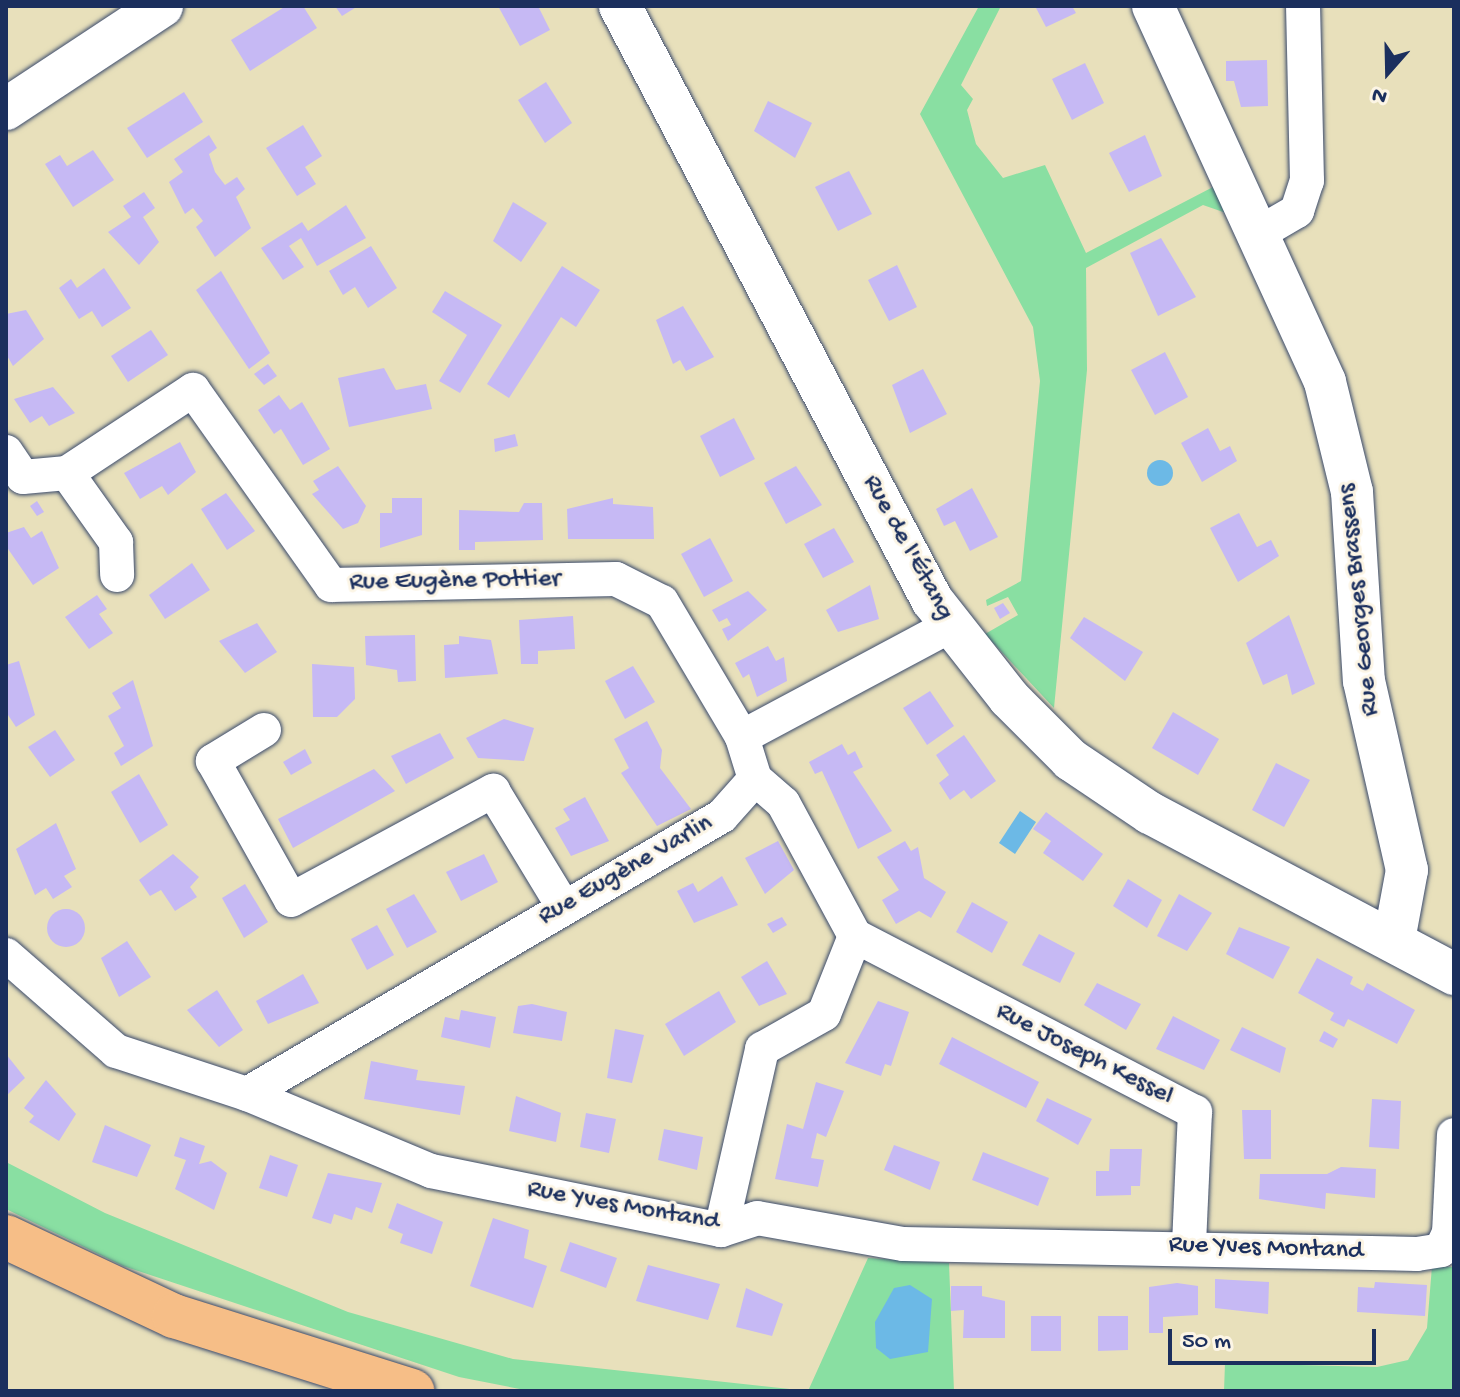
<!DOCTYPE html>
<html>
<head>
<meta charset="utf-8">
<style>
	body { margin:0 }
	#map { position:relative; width:1460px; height:1397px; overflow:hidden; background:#e8e0bb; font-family:"Gochi Hand",sans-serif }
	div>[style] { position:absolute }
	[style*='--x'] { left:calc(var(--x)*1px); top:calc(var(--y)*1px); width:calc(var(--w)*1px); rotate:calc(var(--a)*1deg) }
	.green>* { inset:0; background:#89dfa2 }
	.water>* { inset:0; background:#6cb9e6 }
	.round { border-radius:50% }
	.building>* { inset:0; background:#c6b9f4 }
	.roads { filter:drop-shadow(0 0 2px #3a4a6c) drop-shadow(0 0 2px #3a4a6c) }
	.minor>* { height:34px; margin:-17px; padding:0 17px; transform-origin:17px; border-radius:17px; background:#fff }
	.tertiary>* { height:42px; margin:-21px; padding:0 21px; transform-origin:21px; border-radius:21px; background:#fff }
	.primary>* { height:44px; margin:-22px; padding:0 22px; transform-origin:22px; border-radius:22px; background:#f6be87 }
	span { translate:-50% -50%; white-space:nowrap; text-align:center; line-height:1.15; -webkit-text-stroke:6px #fcf5e5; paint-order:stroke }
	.street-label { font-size:26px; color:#1b2f5e }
	.frame { position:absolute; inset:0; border:8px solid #1b2f5e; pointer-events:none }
	.north { position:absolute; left:1348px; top:32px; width:80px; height:80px; -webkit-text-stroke:6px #fcf5e5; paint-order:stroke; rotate:200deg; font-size:22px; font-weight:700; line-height:32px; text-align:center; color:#1b2f5e }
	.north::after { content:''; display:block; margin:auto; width:28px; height:36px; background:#1b2f5e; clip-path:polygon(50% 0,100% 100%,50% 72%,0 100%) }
	.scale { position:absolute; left:1168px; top:1329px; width:208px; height:36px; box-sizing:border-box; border:4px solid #1b2f5e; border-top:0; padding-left:10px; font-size:24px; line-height:28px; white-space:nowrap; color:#1b2f5e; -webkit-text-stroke:6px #fcf5e5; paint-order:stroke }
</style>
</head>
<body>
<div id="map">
	<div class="green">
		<i style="clip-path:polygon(979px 6px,1001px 6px,961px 85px,973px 99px,967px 110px,976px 144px,1003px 178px,1045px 165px,1086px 253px,1213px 187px,1226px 213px,1203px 205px,1086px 268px,1087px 370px,1054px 708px,985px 634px,1018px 615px,1008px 597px,987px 606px,986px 600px,1021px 581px,1040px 381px,1033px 327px,920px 114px)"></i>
		<i style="clip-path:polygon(6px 1162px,105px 1213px,348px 1312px,513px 1359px,808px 1391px,868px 1258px,949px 1263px,954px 1391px,530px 1391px,459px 1377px,123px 1266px,6px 1209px)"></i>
		<i style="clip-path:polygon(1432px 1266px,1454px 1267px,1454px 1391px,1224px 1391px,1225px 1363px,1377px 1367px,1408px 1360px,1427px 1328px)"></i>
	</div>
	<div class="water">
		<i class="round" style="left:1147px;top:460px;width:26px;height:26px"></i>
		<i style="clip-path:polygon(1020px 811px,1036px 822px,1015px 854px,999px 843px)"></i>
		<i style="clip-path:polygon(910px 1285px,932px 1299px,928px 1352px,890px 1359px,876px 1348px,875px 1322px,894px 1288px)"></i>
	</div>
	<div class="building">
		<i style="clip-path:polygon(286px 6px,303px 6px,317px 28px,250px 71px,231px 40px)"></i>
		<i style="clip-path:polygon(335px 6px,358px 6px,342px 16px)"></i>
		<i style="clip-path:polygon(498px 6px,538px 6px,550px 30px,520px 46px)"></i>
		<i style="clip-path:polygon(1035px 6px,1072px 6px,1076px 13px,1046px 27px)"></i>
		<i style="clip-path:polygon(1267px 60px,1268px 106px,1241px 107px,1234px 81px,1226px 81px,1226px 61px)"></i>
		<i style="clip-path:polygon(1085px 63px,1104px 103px,1072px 120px,1052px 79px)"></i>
		<i style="clip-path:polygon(546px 82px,572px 123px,545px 143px,518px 100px)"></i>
		<i style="clip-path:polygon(184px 92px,203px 122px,147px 158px,127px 128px)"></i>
		<i style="clip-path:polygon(768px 101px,812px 123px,795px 158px,754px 131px)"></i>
		<i style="clip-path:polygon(303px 125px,322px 156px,305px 167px,316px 184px,297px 196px,266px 148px)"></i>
		<i style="clip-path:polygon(209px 135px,217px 148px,209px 154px,215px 172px,225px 185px,237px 177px,245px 189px,236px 197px,251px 228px,215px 257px,196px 227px,203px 221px,193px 208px,185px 214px,169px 182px,183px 172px,174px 159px)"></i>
		<i style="clip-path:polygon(1145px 135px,1162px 176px,1129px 192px,1109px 153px)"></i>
		<i style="clip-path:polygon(93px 150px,114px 180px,73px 207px,45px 164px,60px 155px,67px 166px)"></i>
		<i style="clip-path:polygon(849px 171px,872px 214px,838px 231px,815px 187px)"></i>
		<i style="clip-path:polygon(144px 192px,155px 208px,143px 217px,159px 242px,139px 265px,108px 232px,131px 217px,123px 206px)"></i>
		<i style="clip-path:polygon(513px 202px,547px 223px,521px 262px,493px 241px)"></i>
		<i style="clip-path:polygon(346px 205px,366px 238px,317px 266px,301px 238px,289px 246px,304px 267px,283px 280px,261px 248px,302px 222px,308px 231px)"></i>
		<i style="clip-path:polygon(1161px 238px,1196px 297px,1158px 316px,1130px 253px)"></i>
		<i style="clip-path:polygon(371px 246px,397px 288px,368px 308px,355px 287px,343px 295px,329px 271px)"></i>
		<i style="clip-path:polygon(897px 265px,917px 307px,889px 321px,868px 280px)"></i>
		<i style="clip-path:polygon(562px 266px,600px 290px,576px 327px,561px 317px,509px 398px,487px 384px)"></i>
		<i style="clip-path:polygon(104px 268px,131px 308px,102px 327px,92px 311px,79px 319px,59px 288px,71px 279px,77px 288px)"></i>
		<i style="clip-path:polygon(221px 271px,270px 353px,249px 369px,196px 290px)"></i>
		<i style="clip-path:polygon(445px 291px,502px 325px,460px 393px,439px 381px,467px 335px,432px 312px)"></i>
		<i style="clip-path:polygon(683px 306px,714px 357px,686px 371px,680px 360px,673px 364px,656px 320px)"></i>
		<i style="clip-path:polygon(26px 310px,44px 339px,13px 366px,6px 354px,6px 314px)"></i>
		<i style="clip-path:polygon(151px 330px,168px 355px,128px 382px,111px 356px)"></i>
		<i style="clip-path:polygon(1165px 352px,1188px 397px,1155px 415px,1131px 370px)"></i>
		<i style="clip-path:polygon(268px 364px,277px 376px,264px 385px,254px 374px)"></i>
		<i style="clip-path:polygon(384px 368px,396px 390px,426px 384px,432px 409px,349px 427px,338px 378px)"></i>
		<i style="clip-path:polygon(923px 369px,947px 414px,910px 433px,892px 385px)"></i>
		<i style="clip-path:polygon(53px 387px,75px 413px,49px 426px,42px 416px,30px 423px,14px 399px)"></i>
		<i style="clip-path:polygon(279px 395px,290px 410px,302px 402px,330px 449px,303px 465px,281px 429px,274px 434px,258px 410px)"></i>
		<i style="clip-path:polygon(734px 418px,755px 459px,720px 477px,700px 436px)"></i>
		<i style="clip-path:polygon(1208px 428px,1220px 451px,1230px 446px,1237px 461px,1202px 482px,1181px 443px)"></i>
		<i style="clip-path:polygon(515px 434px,518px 446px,495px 452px,494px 439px)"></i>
		<i style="clip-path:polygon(180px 442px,196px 472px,168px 495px,162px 486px,140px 499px,124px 473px)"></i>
		<i style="clip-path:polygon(338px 466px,366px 506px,358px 523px,343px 529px,312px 494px,319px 490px,313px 481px)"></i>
		<i style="clip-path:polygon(796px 466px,822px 505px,786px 524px,764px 483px)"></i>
		<i style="clip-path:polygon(972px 488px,998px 537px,970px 551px,955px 521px,944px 526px,936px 509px)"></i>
		<i style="clip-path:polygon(226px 493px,255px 531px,227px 550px,201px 509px)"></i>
		<i style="clip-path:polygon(392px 498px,422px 498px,422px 535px,380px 548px,380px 513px,392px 513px)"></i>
		<i style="clip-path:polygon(613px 498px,613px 504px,653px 507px,654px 539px,568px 539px,567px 509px)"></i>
		<i style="clip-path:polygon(37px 501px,44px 512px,37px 516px,30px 506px)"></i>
		<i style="clip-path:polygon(524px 503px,542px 503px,543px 540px,475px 542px,475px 550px,459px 550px,459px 510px,519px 512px)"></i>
		<i style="clip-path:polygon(1239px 513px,1257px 547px,1271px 540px,1279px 556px,1238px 582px,1210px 528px)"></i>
		<i style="clip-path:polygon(24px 527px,31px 538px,42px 531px,59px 568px,33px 585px,6px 546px,6px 533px)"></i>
		<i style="clip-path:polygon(834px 528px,854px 562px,823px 578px,804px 544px)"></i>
		<i style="clip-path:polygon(710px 538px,733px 581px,704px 597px,681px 554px)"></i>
		<i style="clip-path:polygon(192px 563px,210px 590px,165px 619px,149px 595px)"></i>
		<i style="clip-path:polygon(870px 585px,879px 619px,838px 632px,826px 610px)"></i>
		<i style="clip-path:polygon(748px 591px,767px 610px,728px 641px,722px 629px,731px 625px,727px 618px,719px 622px,712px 610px)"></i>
		<i style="clip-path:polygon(97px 595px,107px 609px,99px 614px,113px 633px,89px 649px,65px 617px)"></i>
		<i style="clip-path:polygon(1003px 603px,1010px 613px,1000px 619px,994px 608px)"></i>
		<i style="clip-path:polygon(1289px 615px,1315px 684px,1292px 695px,1287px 674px,1263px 685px,1246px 643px)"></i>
		<i style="clip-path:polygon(573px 616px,575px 649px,538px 651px,538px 664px,521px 664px,519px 620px)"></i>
		<i style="clip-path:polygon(1084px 617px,1143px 652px,1125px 681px,1070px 638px)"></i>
		<i style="clip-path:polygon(257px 623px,277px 652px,245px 673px,219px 641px)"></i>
		<i style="clip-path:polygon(415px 635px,416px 681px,398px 682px,397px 670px,366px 665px,365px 636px)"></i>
		<i style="clip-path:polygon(459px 636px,491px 640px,498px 674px,445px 678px,444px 645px,459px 644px)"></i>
		<i style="clip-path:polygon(768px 646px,776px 661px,784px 657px,787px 681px,757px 697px,749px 674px,743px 678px,735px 663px)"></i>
		<i style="clip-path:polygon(19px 661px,35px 715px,16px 727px,6px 712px,6px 665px)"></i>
		<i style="clip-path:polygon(312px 664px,354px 667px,355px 699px,337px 717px,313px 717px)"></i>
		<i style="clip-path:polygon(633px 666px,655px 702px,625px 719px,605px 681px)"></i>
		<i style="clip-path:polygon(133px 680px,153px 746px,121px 766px,114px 753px,124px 746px,108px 716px,121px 708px,112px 693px)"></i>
		<i style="clip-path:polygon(930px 691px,954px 726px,927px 745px,903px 708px)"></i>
		<i style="clip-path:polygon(1173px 712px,1219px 739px,1198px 775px,1152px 748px)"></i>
		<i style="clip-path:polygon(504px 719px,534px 728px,524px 761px,478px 758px,466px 738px)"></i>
		<i style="clip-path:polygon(647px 721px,662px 750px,660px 768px,691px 809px,657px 826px,621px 773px,629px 768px,614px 739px)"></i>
		<i style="clip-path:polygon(55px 730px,75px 760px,50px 777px,28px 747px)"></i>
		<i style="clip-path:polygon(440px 733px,454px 758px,406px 784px,391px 756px)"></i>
		<i style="clip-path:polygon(964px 735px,996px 781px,971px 799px,964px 790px,950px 800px,939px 783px,949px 775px,936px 755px)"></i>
		<i style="clip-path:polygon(842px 744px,848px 755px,855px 751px,863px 767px,853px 772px,892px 831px,858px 849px,822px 771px,815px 774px,809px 762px)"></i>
		<i style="clip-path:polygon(305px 749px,312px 763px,291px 775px,283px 762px)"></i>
		<i style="clip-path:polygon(1276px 763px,1310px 780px,1284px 827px,1252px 810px)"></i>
		<i style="clip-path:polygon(374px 769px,395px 791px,293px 848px,278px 819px)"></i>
		<i style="clip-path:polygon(139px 774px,168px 825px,140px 843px,111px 792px)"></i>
		<i style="clip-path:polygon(585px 797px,609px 841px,571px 856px,555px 828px,570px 820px,563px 809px)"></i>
		<i style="clip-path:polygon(1046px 812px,1103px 854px,1083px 881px,1043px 853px,1051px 841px,1033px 829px)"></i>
		<i style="clip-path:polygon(56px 823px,76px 869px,64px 876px,72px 887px,53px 899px,46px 888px,35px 895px,16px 849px)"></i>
		<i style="clip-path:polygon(778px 841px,794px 870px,765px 894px,745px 858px)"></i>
		<i style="clip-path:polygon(905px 841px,911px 851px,918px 847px,924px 878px,946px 892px,931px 918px,919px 911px,896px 924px,882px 900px,899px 890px,877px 857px)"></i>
		<i style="clip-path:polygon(173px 854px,199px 877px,190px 887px,197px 897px,175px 911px,161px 890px,150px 896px,139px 880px)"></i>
		<i style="clip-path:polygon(484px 854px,498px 882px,461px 901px,446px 872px)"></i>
		<i style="clip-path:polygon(722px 876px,738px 905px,694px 923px,677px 891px,693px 883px,698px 892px)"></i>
		<i style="clip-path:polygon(1128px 879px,1162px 900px,1147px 928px,1113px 906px)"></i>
		<i style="clip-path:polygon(245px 884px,268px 922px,244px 938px,222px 898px)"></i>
		<i style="clip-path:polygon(414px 894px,437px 932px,407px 948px,386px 909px)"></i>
		<i style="clip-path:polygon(1179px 894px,1212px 913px,1187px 951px,1157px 936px)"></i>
		<i style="clip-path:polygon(972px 902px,1008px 922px,992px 953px,956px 932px)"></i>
		<i class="round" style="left:47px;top:909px;width:38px;height:38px"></i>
		<i style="clip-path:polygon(782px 917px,787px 925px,773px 933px,767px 924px)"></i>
		<i style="clip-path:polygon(377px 925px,394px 955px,367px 970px,351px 939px)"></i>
		<i style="clip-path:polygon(1239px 927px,1290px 947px,1273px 979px,1226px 954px)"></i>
		<i style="clip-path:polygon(1039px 934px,1075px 953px,1060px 983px,1022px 965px)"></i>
		<i style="clip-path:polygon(127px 941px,151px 977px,119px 997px,101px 958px)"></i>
		<i style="clip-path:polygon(1317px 958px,1353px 977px,1350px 984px,1363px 991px,1367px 983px,1415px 1010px,1397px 1044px,1348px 1019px,1344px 1027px,1330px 1020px,1334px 1013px,1298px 993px)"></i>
		<i style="clip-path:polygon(767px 961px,787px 994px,759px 1006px,741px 977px)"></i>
		<i style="clip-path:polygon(303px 974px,319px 1003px,268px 1024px,256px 1001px)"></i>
		<i style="clip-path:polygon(1097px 983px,1141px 1004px,1126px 1030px,1084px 1005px)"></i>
		<i style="clip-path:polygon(217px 990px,243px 1030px,219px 1047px,187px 1010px)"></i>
		<i style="clip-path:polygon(719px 991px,736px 1022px,684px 1056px,665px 1024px)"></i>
		<i style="clip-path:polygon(878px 1001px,909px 1012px,891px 1066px,885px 1064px,881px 1076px,845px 1063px)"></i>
		<i style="clip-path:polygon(532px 1004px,567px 1012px,562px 1041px,513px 1033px,518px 1006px)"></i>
		<i style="clip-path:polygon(461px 1010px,496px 1017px,490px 1048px,441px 1037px,445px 1017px,459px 1020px)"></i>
		<i style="clip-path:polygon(1173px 1016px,1220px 1040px,1204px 1070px,1156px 1049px)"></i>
		<i style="clip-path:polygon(1242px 1027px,1286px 1048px,1280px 1073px,1230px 1050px)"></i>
		<i style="clip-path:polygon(615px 1029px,644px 1035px,632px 1083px,607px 1078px)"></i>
		<i style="clip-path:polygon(1324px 1031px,1338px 1039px,1333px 1048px,1319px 1041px)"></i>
		<i style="clip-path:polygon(952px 1037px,1039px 1082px,1026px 1108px,939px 1064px)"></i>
		<i style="clip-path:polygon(6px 1054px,25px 1078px,6px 1096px)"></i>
		<i style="clip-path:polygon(371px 1061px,418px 1070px,416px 1080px,465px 1086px,460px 1115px,364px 1099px)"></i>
		<i style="clip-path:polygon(46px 1080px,76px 1114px,59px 1141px,29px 1122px,34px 1116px,24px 1108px)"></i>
		<i style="clip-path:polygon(816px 1082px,844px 1091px,826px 1137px,817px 1133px,811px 1158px,824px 1160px,818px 1187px,775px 1179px,787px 1124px,803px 1129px)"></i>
		<i style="clip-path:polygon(516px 1096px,561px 1113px,556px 1142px,509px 1131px)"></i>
		<i style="clip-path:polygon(1047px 1098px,1092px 1119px,1078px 1145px,1036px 1121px)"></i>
		<i style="clip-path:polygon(1372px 1099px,1401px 1101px,1399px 1149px,1369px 1147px)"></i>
		<i style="clip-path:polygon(1242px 1110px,1271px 1110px,1271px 1159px,1244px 1159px)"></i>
		<i style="clip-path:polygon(586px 1113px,616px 1119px,609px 1153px,580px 1147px)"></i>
		<i style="clip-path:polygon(105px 1125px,151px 1145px,137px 1177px,92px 1162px)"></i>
		<i style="clip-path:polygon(664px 1129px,703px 1137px,697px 1170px,658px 1160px)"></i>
		<i style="clip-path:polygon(180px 1137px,205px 1146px,199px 1164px,211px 1161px,227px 1173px,214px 1210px,175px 1189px,186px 1160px,174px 1156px)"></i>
		<i style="clip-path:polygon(894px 1145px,940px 1162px,930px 1190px,884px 1170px)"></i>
		<i style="clip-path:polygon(1110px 1149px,1142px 1149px,1140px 1186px,1131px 1186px,1131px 1195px,1096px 1196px,1096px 1171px,1109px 1171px)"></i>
		<i style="clip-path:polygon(983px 1152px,1049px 1178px,1038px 1206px,972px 1180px)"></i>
		<i style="clip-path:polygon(270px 1155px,298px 1165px,287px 1197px,259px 1188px)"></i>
		<i style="clip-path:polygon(1341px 1167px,1376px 1169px,1375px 1198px,1326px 1193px,1325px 1209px,1259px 1199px,1260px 1174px,1327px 1174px)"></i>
		<i style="clip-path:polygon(328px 1173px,382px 1183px,372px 1213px,356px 1207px,352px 1220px,334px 1214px,331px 1224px,312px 1218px)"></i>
		<i style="clip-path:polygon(397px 1203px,443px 1222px,432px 1254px,400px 1243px,403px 1234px,388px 1228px)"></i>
		<i style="clip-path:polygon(493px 1218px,529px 1230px,524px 1258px,547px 1266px,533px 1308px,470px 1286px)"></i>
		<i style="clip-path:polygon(570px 1242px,617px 1258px,606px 1288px,560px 1271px)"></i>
		<i style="clip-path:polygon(648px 1265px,720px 1284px,708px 1320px,636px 1301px)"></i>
		<i style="clip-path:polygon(1215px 1279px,1269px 1282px,1268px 1314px,1215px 1308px)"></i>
		<i style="clip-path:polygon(1375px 1282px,1427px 1285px,1425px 1316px,1357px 1312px,1358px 1287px,1374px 1288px)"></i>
		<i style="clip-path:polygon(1177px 1283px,1198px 1286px,1198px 1315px,1163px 1317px,1163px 1333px,1149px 1333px,1149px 1287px)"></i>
		<i style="clip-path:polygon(951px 1286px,982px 1286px,982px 1296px,1005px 1301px,1005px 1338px,963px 1338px,964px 1310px,951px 1311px)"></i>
		<i style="clip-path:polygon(746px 1288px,783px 1304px,772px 1336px,736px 1327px)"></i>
		<i style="clip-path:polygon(1031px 1316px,1061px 1316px,1061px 1351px,1031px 1351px)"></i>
		<i style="clip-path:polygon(1098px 1316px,1128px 1316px,1128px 1350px,1098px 1351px)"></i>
	</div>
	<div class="roads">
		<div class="minor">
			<i style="--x:1261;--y:232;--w:42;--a:-30.3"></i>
			<i style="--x:1297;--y:211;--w:32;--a:-72"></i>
			<i style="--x:1307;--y:181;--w:175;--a:-91.3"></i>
			<i style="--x:6;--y:452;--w:30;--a:56"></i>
			<i style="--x:23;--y:477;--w:44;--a:-5.2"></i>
			<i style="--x:67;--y:473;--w:151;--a:-33.4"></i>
			<i style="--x:193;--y:390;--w:239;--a:54.7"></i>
			<i style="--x:331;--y:585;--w:285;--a:-1.2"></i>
			<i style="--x:616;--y:579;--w:51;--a:26.6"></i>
			<i style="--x:662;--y:602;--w:157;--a:59.3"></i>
			<i style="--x:67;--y:473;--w:85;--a:54.6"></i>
			<i style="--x:116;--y:542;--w:33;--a:88"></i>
			<i style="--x:264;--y:730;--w:60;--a:148.7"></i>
			<i style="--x:213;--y:761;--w:159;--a:60.7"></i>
			<i style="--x:291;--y:900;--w:230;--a:-28.4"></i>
			<i style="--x:493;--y:791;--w:137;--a:58.7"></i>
			<i style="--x:855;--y:936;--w:383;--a:27.4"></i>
			<i style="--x:1195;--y:1112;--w:133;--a:92.6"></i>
			<i style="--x:6;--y:955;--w:146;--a:41.1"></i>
			<i style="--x:116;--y:1051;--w:138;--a:18.2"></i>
			<i style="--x:247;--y:1094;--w:199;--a:22.7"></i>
			<i style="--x:431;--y:1171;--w:296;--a:11.5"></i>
			<i style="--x:721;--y:1230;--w:38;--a:-18"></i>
			<i style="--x:757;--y:1218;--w:148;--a:10.1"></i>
			<i style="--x:903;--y:1244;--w:514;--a:1.11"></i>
			<i style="--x:1417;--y:1254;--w:24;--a:-9"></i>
			<i style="--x:1441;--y:1250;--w:19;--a:-65"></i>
			<i style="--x:1449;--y:1233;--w:98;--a:-87.1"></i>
			<i style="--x:247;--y:1094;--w:550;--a:-30.34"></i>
			<i style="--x:722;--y:816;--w:50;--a:-48.3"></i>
			<i style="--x:755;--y:779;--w:44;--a:-107.2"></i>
			<i style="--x:742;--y:737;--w:236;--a:-28.1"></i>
			<i style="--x:721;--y:1230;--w:186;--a:-77.2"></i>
			<i style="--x:762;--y:1049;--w:71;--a:-29.4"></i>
			<i style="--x:824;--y:1014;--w:84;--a:-68.3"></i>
			<i style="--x:855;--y:936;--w:151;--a:-118.4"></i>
			<i style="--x:783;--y:803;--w:37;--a:-139"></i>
		</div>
		<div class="tertiary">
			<i style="--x:620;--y:6;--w:671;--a:62.29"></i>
			<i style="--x:932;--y:600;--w:125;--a:51.8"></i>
			<i style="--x:1009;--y:698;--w:88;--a:45"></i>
			<i style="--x:1071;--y:760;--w:95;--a:33.9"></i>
			<i style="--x:1150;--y:813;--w:344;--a:27.9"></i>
			<i style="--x:1153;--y:6;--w:413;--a:65.4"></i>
			<i style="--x:1325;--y:382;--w:113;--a:76.2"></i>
			<i style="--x:1352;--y:492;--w:189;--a:86.4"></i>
			<i style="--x:1364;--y:681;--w:194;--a:77.2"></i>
			<i style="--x:1407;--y:870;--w:71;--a:100.5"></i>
			<i style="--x:6;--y:109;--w:187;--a:-33.4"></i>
		</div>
		<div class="primary">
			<i style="--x:6;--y:1237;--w:186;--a:25.2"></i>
			<i style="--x:174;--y:1316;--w:250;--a:17.5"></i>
		</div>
	</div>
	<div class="street-label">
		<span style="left:907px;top:548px;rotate:61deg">Rue de l'Étang</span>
		<span style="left:455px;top:582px;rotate:-1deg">Rue Eugène Pottier</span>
		<span style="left:1360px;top:600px;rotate:-96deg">Rue Georges Brassens</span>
		<span style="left:626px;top:871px;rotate:-30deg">Rue Eugène Varlin</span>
		<span style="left:1084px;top:1055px;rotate:27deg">Rue Joseph Kessel</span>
		<span style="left:623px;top:1207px;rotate:10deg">Rue Yves Montand</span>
		<span style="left:1266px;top:1249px;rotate:2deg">Rue Yves Montand</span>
	</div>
	<div class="frame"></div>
	<div class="north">N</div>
	<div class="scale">50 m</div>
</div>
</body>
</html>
